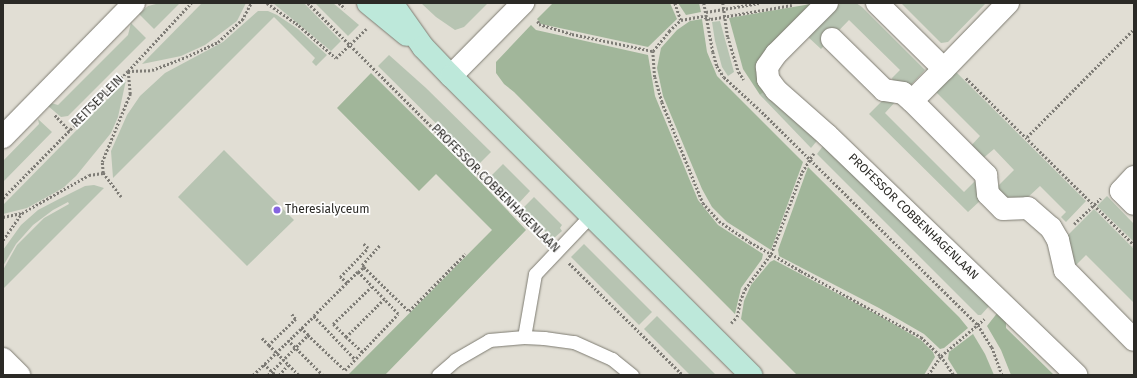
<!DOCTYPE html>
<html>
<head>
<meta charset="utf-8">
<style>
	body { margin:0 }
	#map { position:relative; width:1137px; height:378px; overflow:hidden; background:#e1ded4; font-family:"Fira Sans",sans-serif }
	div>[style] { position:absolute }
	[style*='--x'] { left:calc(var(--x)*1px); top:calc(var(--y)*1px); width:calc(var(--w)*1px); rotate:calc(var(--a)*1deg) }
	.green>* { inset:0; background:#b7c4b2 }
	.forest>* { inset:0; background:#a1b69a }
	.path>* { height:2.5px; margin-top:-1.25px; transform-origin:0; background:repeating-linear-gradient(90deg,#7e7c76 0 2px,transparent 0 4px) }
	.roads { filter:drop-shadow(0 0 1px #7e7c72) drop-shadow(0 0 1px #7e7c72) }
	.lane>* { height:13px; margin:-6.5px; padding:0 6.5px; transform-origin:6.5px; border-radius:6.5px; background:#fff }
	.street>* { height:22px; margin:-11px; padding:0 11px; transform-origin:11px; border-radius:11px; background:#fff }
	.secondary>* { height:22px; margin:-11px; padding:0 11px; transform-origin:11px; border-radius:11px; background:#bde8da }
	.dots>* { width:11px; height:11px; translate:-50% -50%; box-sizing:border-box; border:2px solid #fff; border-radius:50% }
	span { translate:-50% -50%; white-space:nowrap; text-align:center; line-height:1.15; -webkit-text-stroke:3.5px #fff; paint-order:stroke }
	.street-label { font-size:12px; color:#2b2a26 }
	.poi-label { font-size:12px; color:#2b2a26 }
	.left { translate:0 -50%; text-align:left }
	.frame { position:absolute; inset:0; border:4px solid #2b2a26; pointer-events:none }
</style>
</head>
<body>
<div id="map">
	<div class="green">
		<i style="clip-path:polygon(160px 3px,180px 3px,154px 29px,139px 14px,148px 6px)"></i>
		<i style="clip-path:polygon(202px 3px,246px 3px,237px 21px,205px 45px,181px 56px,142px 64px)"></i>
		<i style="clip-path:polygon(273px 3px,304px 3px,341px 41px,331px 51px)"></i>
		<i style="clip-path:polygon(315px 3px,333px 3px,359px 25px,348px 36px)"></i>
		<i style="clip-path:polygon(421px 3px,488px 3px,464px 27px,455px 30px,436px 17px)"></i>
		<i style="clip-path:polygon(841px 3px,856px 3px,862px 7px,925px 70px,908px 88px,901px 82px,893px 81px,892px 78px,900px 70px,849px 20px,821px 49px,807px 36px)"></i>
		<i style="clip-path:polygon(901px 3px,986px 3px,948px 42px,941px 43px)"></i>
		<i style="clip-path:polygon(258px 11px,268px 11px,277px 15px,298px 29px,327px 55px,316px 66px,312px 62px,315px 58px,274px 17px,113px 178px,111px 151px,127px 115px,140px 96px,165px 73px,223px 42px)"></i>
		<i style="clip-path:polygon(720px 21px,734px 72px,728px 76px,722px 67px,715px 41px,712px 22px)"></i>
		<i style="clip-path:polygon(131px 23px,146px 38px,68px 116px,61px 117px,48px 106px,51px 103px,58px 105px,128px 35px)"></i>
		<i style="clip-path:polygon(389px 55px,426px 88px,491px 152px,478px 165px,378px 66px)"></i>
		<i style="clip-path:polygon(955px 71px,1086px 201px,1066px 222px,1061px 217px,1066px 212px,1040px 186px,1026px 199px,1002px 197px,995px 189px,1014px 170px,994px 149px,981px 160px,969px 148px,980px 136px,935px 91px)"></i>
		<i style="clip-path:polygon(126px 80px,118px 117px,111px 133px,76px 176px,63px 188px,27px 208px,3px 214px,3px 205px)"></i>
		<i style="clip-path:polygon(765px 91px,821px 136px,811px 148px,760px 95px)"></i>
		<i style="clip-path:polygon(883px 100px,896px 101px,885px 113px,964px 192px,976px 180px,981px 200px,968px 212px,869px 114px)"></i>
		<i style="clip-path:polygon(38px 119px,52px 132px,3px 182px,3px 161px,39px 124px)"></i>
		<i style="clip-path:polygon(826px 142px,990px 305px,981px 315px,978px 315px,817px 154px)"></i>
		<i style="clip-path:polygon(224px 150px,294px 220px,247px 266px,178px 197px)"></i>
		<i style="clip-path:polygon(503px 164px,530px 191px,518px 204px,490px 177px)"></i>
		<i style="clip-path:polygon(94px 185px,104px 188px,3px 289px,3px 270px,17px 245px,44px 218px,69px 204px,68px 202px,53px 210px,33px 225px,16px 244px,3px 266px,3px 250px,21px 225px,38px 210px,59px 199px,85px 186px)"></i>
		<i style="clip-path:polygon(1107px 196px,1134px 224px,1134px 242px,1097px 206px)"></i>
		<i style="clip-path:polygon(534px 197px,562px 225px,560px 228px,562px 231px,553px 239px,522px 209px)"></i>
		<i style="clip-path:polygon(1094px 209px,1134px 249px,1134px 303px,1086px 255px,1074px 267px,1065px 238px)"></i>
		<i style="clip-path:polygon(584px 244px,652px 312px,639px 325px,571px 257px)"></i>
		<i style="clip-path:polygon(657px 316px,716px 375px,690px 375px,644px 329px)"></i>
	</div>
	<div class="forest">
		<i style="clip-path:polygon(553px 3px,670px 3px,677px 19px,648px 47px,541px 24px,537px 19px)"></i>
		<i style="clip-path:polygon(678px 3px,699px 3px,701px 12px,686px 15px)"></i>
		<i style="clip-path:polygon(811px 4px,765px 91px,760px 95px,743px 69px,729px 18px)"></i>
		<i style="clip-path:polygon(702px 19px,707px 52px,717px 76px,803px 162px,771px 250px,727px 222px,712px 207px,702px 189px,663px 96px,657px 68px,661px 48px,677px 30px,690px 21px)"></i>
		<i style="clip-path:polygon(531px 25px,536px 30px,648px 55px,655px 96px,698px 200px,718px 225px,763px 254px,762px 259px,741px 288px,735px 314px,514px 92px,504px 84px,496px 73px,496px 62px)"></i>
		<i style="clip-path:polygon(371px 73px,475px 176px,526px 230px,385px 375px,348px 375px,492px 230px,436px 174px,419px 191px,337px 108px)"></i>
		<i style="clip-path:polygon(808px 167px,959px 317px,968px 328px,944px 348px,940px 349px,924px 334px,879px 308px,779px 256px,778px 250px)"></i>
		<i style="clip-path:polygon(774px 260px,880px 316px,921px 340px,933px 352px,935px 357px,924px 375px,797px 375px,741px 319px,744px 301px,751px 285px,770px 262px)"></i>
		<i style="clip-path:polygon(998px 312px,1006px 320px,1006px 328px,1054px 375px,1011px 375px,1001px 350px,987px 326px)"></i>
		<i style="clip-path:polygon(973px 334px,985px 354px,994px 375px,958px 375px,948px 359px,949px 352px)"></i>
	</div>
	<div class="path">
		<i style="--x:267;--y:3;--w:35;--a:35"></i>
		<i style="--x:296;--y:23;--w:53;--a:41.2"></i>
		<i style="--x:336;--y:58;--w:42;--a:-44"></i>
		<i style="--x:308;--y:3;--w:334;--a:45"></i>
		<i style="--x:339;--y:3;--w:8;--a:40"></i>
		<i style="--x:675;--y:3;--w:18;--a:71"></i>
		<i style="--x:704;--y:3;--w:50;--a:79.6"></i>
		<i style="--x:713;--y:52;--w:15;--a:74"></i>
		<i style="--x:717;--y:66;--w:13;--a:58"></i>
		<i style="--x:724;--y:77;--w:52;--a:42.6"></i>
		<i style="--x:762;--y:112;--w:303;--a:44.6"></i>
		<i style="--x:978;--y:325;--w:26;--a:58"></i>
		<i style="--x:992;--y:347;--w:30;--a:70"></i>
		<i style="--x:723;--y:3;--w:34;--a:82"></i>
		<i style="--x:728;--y:37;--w:37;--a:73"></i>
		<i style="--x:739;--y:72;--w:9;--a:58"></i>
		<i style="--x:706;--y:12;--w:54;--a:-9.6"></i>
		<i style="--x:538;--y:21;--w:3;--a:72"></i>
		<i style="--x:539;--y:24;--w:34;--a:17"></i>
		<i style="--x:572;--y:34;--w:83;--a:11.9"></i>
		<i style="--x:653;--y:51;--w:26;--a:86"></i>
		<i style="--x:655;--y:77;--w:26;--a:74"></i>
		<i style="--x:662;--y:102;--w:109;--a:67.9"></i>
		<i style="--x:703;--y:203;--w:24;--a:48"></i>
		<i style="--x:719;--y:221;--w:37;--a:34"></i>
		<i style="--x:750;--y:242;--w:59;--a:29.6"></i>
		<i style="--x:801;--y:271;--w:137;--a:28.8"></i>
		<i style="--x:921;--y:337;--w:28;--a:44"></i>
		<i style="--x:941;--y:356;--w:23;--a:56"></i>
		<i style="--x:653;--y:51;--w:26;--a:-51"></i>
		<i style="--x:669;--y:31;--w:16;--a:-43"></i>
		<i style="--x:681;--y:20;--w:20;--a:-11"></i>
		<i style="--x:701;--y:16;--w:10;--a:17"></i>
		<i style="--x:711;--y:19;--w:82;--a:-9.8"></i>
		<i style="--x:966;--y:78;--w:237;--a:44.8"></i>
		<i style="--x:55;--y:115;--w:22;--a:47"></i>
		<i style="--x:1027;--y:137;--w:152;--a:-45.3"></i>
		<i style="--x:121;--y:197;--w:30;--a:-127"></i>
		<i style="--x:103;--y:173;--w:11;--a:-95"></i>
		<i style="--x:102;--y:162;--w:74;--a:-67.6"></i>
		<i style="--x:130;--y:94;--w:23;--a:-95"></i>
		<i style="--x:128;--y:71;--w:24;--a:-2"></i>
		<i style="--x:152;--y:70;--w:36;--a:-21"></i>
		<i style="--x:186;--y:57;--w:35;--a:-25"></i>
		<i style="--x:218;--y:42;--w:33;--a:-43"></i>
		<i style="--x:242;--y:20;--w:19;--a:-62"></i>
		<i style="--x:3;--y:198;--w:178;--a:-45.5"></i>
		<i style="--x:128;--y:71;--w:93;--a:-47.2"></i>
		<i style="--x:3;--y:217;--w:19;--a:-12"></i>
		<i style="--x:22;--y:213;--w:77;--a:-29.6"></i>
		<i style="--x:89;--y:175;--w:14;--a:-8"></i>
		<i style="--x:1074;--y:224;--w:37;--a:-44"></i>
		<i style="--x:3;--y:240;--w:33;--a:-55"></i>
		<i style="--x:569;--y:263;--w:160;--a:44.5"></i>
		<i style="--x:364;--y:267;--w:3;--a:-135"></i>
		<i style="--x:362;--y:265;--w:27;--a:-48"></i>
		<i style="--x:358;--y:272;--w:8;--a:-40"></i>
		<i style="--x:364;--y:267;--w:63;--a:44.4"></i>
		<i style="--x:409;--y:311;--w:80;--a:-45.5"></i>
		<i style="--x:347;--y:283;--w:9;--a:-139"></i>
		<i style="--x:340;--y:277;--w:40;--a:-46"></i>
		<i style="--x:368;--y:248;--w:6;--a:-141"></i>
		<i style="--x:292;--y:314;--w:6;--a:51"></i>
		<i style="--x:296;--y:319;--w:37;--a:136"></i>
		<i style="--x:269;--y:345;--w:42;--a:45"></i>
		<i style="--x:731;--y:323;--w:8;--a:-45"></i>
		<i style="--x:737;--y:317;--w:16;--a:-79"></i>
		<i style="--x:740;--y:301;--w:13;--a:-67"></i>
		<i style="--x:745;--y:289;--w:44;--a:-53.4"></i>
		<i style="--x:771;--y:254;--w:88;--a:-69.3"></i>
		<i style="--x:802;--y:172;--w:22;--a:-58"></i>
		<i style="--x:301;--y:328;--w:12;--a:42"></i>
		<i style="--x:346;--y:337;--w:18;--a:-135"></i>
		<i style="--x:333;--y:324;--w:53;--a:-44.2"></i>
		<i style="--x:262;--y:338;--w:10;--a:45"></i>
		<i style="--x:288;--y:340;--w:49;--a:45"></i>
		<i style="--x:362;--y:352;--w:22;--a:-137"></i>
		<i style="--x:346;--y:337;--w:54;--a:-45"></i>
		<i style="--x:264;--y:364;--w:16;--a:43"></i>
		<i style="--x:253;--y:375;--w:85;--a:-44"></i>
		<i style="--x:314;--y:316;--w:59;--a:46.4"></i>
		<i style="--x:268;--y:375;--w:57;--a:-45"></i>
		<i style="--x:308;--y:335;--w:51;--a:43.4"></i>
		<i style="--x:345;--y:370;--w:77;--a:-46.6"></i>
		<i style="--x:398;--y:314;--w:58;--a:-133.6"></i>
		<i style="--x:358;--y:272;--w:62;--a:135"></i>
		<i style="--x:279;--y:375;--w:13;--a:-48"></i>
		<i style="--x:928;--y:375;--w:23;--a:-56"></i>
		<i style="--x:941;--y:356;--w:57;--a:-40.7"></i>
	</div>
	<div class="roads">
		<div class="lane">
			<i style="--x:524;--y:337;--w:64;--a:-80.1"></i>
			<i style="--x:535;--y:274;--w:81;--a:-46.5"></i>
			<i style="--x:438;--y:375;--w:23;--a:-41"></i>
			<i style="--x:455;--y:360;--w:39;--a:-30"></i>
			<i style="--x:489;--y:340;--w:35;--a:-5"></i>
			<i style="--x:524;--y:337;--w:20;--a:3"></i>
			<i style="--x:544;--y:338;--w:30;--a:8"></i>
			<i style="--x:574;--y:342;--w:42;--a:24.1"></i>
			<i style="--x:612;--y:359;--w:26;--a:39"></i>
		</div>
		<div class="street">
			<i style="--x:827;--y:3;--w:72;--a:135"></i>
			<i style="--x:776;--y:54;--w:16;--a:125"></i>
			<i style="--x:767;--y:67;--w:12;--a:85"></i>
			<i style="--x:768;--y:79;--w:14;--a:54"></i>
			<i style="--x:776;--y:90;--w:68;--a:41.4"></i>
			<i style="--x:827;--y:135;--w:346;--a:43.9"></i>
			<i style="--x:877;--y:3;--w:94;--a:44.6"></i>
			<i style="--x:944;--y:69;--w:45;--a:135"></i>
			<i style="--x:912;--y:101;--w:105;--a:45"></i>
			<i style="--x:986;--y:175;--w:19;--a:84"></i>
			<i style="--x:988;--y:194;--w:21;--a:45"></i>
			<i style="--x:1003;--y:209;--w:25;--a:-2"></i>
			<i style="--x:1028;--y:208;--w:30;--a:41"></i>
			<i style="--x:1051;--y:228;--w:14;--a:60"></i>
			<i style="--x:1058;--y:240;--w:31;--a:77"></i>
			<i style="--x:1065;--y:270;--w:98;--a:45.4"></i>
			<i style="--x:832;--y:39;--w:73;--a:44.4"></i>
			<i style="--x:884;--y:90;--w:19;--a:9"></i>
			<i style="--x:903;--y:93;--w:12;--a:42"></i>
			<i style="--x:944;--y:69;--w:92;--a:-45.9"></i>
			<i style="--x:451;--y:76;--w:103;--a:-45.4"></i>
			<i style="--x:3;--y:137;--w:187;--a:-45.6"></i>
			<i style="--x:1134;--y:177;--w:19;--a:133"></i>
			<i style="--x:1121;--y:191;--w:18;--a:45"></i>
			<i style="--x:3;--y:359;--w:23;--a:45"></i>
		</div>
		<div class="secondary">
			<i style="--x:368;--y:3;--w:50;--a:39.4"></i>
			<i style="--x:392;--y:3;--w:54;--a:54.8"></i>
			<i style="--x:423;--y:47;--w:40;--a:46"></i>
			<i style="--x:451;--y:76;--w:424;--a:44.9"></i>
		</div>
	</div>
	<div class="dots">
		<i style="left:277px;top:210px;background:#8565e0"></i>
	</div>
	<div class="street-label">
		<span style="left:98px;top:102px;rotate:-45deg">REITSEPLEIN</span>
		<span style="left:495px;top:189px;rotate:45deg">PROFESSOR COBBENHAGENLAAN</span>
		<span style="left:913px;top:217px;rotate:44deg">PROFESSOR COBBENHAGENLAAN</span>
	</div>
	<div class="poi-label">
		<span class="left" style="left:285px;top:210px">Theresialyceum</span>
	</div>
	<div class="frame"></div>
</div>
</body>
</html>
